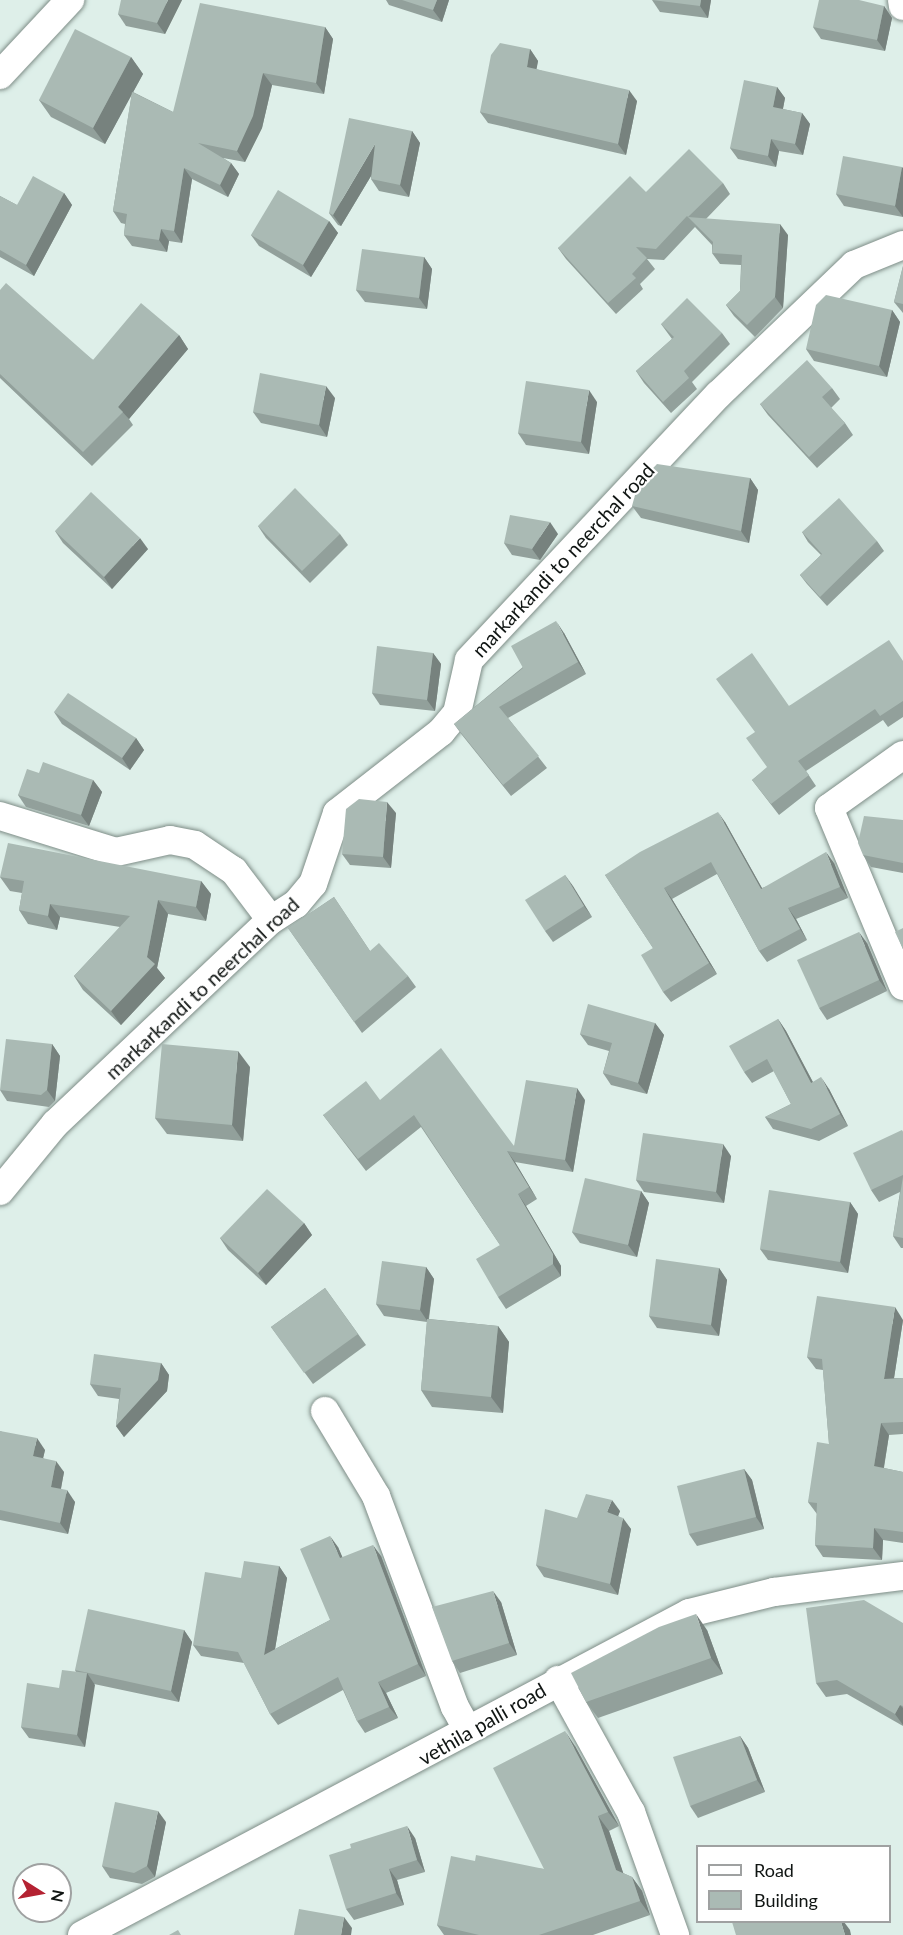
<!DOCTYPE html>
<html>
<head>
<meta charset="utf-8">
<style>
	body { margin:0 }
	#map { position:relative; width:903px; height:1935px; overflow:hidden; background:#deefe9; font-family:Lato,sans-serif }
	div>[style] { position:absolute }
	[style*='--x'] { left:calc(var(--x)*1px); top:calc(var(--y)*1px); width:calc(var(--w)*1px); rotate:calc(var(--a)*1deg) }
	.roads { filter:drop-shadow(0 0 2px #7e8d87) drop-shadow(0 0 2px #7e8d87) }
	.street>* { height:28px; margin:-14px; padding:0 14px; transform-origin:14px; border-radius:14px; background:#fff }
	.wall>* { inset:0; background:#92a09b }
	.shaded-wall>* { inset:0; background:#77827e }
	.building>* { inset:0; background:#aabab4 }
	span { translate:-50% -50%; white-space:nowrap; text-align:center; line-height:1.15; -webkit-text-stroke:4.5px #fff; paint-order:stroke }
	.street-label { font-size:20px; color:#101513 }
	.legend { position:absolute; left:696px; top:1845px; width:195px; height:78px; box-sizing:border-box; background:#fff; border:2px solid #9fa1a1; margin:0; padding:8px 10px; list-style:none; font-size:18px; color:#101513 }
	.legend li { display:flex; align-items:center; gap:12px; height:30px }
	.legend b { width:30px; border:2px solid #9fa1a1 }
	.north { position:absolute; left:12px; top:1863px; width:60px; height:60px; box-sizing:border-box; background:#fff; border:2px solid #9fa1a1; border-radius:50%; rotate:101deg; font-size:16px; font-weight:700; line-height:24px; text-align:center; color:#101513 }
	.north::after { content:''; display:block; margin:auto; width:21px; height:27px; background:#b42232; clip-path:polygon(50% 0,100% 100%,50% 72%,0 100%) }
</style>
</head>
<body>
<div id="map">
	<div class="roads">
		<div class="street">
			<i style="--x:902;--y:0;--w:6;--a:81"></i>
			<i style="--x:0;--y:75;--w:103;--a:-47"></i>
			<i style="--x:903;--y:755;--w:91;--a:144.4"></i>
			<i style="--x:829;--y:808;--w:193;--a:67.4"></i>
			<i style="--x:0;--y:816;--w:121;--a:17.2"></i>
			<i style="--x:116;--y:852;--w:55;--a:-12.5"></i>
			<i style="--x:170;--y:840;--w:25;--a:11"></i>
			<i style="--x:195;--y:845;--w:47;--a:33.7"></i>
			<i style="--x:234;--y:871;--w:61;--a:52.9"></i>
			<i style="--x:0;--y:1191;--w:87;--a:-50.6"></i>
			<i style="--x:55;--y:1124;--w:297;--a:-43.4"></i>
			<i style="--x:271;--y:920;--w:30;--a:-33"></i>
			<i style="--x:296;--y:904;--w:26;--a:-50"></i>
			<i style="--x:313;--y:884;--w:75;--a:-71.3"></i>
			<i style="--x:337;--y:813;--w:132;--a:-37.9"></i>
			<i style="--x:441;--y:732;--w:25;--a:-50"></i>
			<i style="--x:457;--y:713;--w:54;--a:-77.2"></i>
			<i style="--x:469;--y:660;--w:364;--a:-46.8"></i>
			<i style="--x:718;--y:395;--w:188;--a:-43.7"></i>
			<i style="--x:854;--y:265;--w:53;--a:-22.2"></i>
			<i style="--x:325;--y:1411;--w:99;--a:59"></i>
			<i style="--x:376;--y:1496;--w:225;--a:69.5"></i>
			<i style="--x:455;--y:1707;--w:26;--a:61"></i>
			<i style="--x:558;--y:1680;--w:151;--a:61.1"></i>
			<i style="--x:631;--y:1812;--w:131;--a:70.3"></i>
			<i style="--x:82;--y:1935;--w:687;--a:-27.94"></i>
			<i style="--x:689;--y:1613;--w:88;--a:-13.9"></i>
			<i style="--x:774;--y:1592;--w:130;--a:-7.1"></i>
		</div>
	</div>
	<div class="wall">
		<i style="clip-path:polygon(182px 0,165px 34px,126px 26px,118px 14px)"></i>
		<i style="clip-path:polygon(386px 0,449px 0,442px 22px,389px 5px)"></i>
		<i style="clip-path:polygon(652px 0,711px 0,708px 18px,660px 12px)"></i>
		<i style="clip-path:polygon(884px 6px,892px 18px,885px 51px,821px 39px,813px 27px)"></i>
		<i style="clip-path:polygon(325px 27px,333px 39px,324px 94px,272px 85px,262px 128px,245px 162px,223px 158px,231px 163px,239px 174px,228px 197px,192px 179px,182px 243px,169px 241px,167px 252px,132px 246px,124px 235px,125px 224px,121px 223px,113px 211px,132px 93px,105px 144px,51px 117px,39px 100px,131px 57px,143px 74px,133px 92px,173px 112px)"></i>
		<i style="clip-path:polygon(530px 49px,538px 61px,536px 69px,637px 101px,626px 155px,488px 123px,480px 112px)"></i>
		<i style="clip-path:polygon(777px 87px,785px 98px,783px 109px,802px 113px,810px 124px,803px 155px,779px 151px,776px 167px,738px 159px,730px 148px)"></i>
		<i style="clip-path:polygon(412px 131px,420px 143px,409px 197px,379px 191px,371px 179px,371px 176px,341px 226px,338px 225px,329px 213px)"></i>
		<i style="clip-path:polygon(902px 167px,903px 217px,844px 206px,836px 194px)"></i>
		<i style="clip-path:polygon(723px 183px,730px 194px,706px 219px,788px 235px,783px 308px,755px 337px,734px 316px,726px 305px,740px 291px,741px 265px,720px 264px,712px 253px,712px 245px,695px 227px,664px 260px,647px 259px,655px 269px,640px 284px,643px 289px,616px 314px,566px 259px,558px 248px,646px 192px)"></i>
		<i style="clip-path:polygon(64px 193px,72px 205px,34px 276px,0 257px,0 196px,17px 205px)"></i>
		<i style="clip-path:polygon(329px 221px,338px 233px,311px 277px,259px 246px,251px 235px)"></i>
		<i style="clip-path:polygon(424px 257px,432px 269px,427px 309px,365px 302px,356px 290px)"></i>
		<i style="clip-path:polygon(903px 266px,903px 313px,894px 302px)"></i>
		<i style="clip-path:polygon(0 290px,93px 360px,179px 335px,188px 349px,129px 419px,133px 425px,92px 466px,0 378px)"></i>
		<i style="clip-path:polygon(892px 310px,900px 322px,887px 377px,814px 361px,806px 349px)"></i>
		<i style="clip-path:polygon(661px 324px,722px 333px,730px 344px,692px 382px,697px 389px,671px 413px,644px 383px,636px 371px,672px 339px)"></i>
		<i style="clip-path:polygon(832px 388px,840px 399px,831px 408px,845px 423px,853px 435px,817px 468px,768px 415px,760px 404px)"></i>
		<i style="clip-path:polygon(335px 398px,327px 437px,261px 423px,253px 412px)"></i>
		<i style="clip-path:polygon(597px 402px,589px 454px,526px 445px,518px 433px)"></i>
		<i style="clip-path:polygon(750px 478px,758px 490px,749px 543px,641px 518px,632px 506px)"></i>
		<i style="clip-path:polygon(258px 526px,340px 534px,348px 545px,310px 583px,266px 538px)"></i>
		<i style="clip-path:polygon(55px 531px,148px 549px,112px 589px,63px 543px)"></i>
		<i style="clip-path:polygon(802px 532px,877px 541px,884px 551px,827px 606px,807px 584px,800px 575px,821px 555px,808px 542px)"></i>
		<i style="clip-path:polygon(558px 534px,540px 560px,512px 555px,504px 543px)"></i>
		<i style="clip-path:polygon(564px 633px,586px 674px,508px 718px,547px 768px,511px 796px,462px 735px,454px 724px)"></i>
		<i style="clip-path:polygon(433px 653px,441px 664px,435px 711px,380px 705px,372px 693px)"></i>
		<i style="clip-path:polygon(903px 661px,903px 717px,888px 727px,883px 720px,806px 771px,816px 786px,779px 815px,752px 780px,767px 768px,789px 706px)"></i>
		<i style="clip-path:polygon(54px 712px,136px 738px,144px 750px,130px 770px,62px 724px)"></i>
		<i style="clip-path:polygon(39px 773px,93px 780px,102px 792px,89px 826px,26px 807px,18px 795px)"></i>
		<i style="clip-path:polygon(396px 813px,391px 868px,350px 865px,342px 854px)"></i>
		<i style="clip-path:polygon(903px 820px,903px 873px,871px 867px,863px 855px)"></i>
		<i style="clip-path:polygon(725px 822px,762px 888px,834px 863px,848px 898px,796px 919px,807px 940px,767px 962px,759px 951px,717px 874px,672px 899px,717px 974px,671px 1002px,663px 992px,653px 948px,605px 875px)"></i>
		<i style="clip-path:polygon(565px 875px,592px 917px,553px 942px,545px 931px)"></i>
		<i style="clip-path:polygon(0 877px,201px 881px,211px 894px,206px 921px,168px 914px,157px 968px,165px 978px,121px 1025px,83px 990px,74px 976px,120px 927px,60px 917px,57px 930px,28px 924px,19px 910px,22px 893px,10px 891px)"></i>
		<i style="clip-path:polygon(334px 897px,370px 951px,408px 976px,416px 987px,362px 1033px,288px 928px)"></i>
		<i style="clip-path:polygon(867px 943px,887px 991px,827px 1020px,819px 1008px)"></i>
		<i style="clip-path:polygon(778px 1019px,786px 1031px,813px 1082px,829px 1089px,848px 1126px,819px 1141px,773px 1129px,765px 1117px,791px 1104px,774px 1071px,752px 1083px,744px 1072px)"></i>
		<i style="clip-path:polygon(655px 1023px,664px 1035px,647px 1094px,611px 1085px,603px 1073px,609px 1051px,588px 1045px,580px 1034px)"></i>
		<i style="clip-path:polygon(52px 1044px,60px 1056px,55px 1101px,49px 1107px,7px 1101px,0 1090px)"></i>
		<i style="clip-path:polygon(250px 1067px,243px 1141px,167px 1134px,155px 1118px)"></i>
		<i style="clip-path:polygon(380px 1100px,514px 1146px,585px 1100px,573px 1172px,515px 1162px,537px 1199px,526px 1206px,561px 1266px,561px 1276px,506px 1309px,498px 1297px,500px 1245px,421px 1127px,366px 1171px,323px 1115px)"></i>
		<i style="clip-path:polygon(903px 1131px,903px 1248px,901px 1248px,893px 1236px,900px 1192px,879px 1202px,871px 1190px)"></i>
		<i style="clip-path:polygon(731px 1156px,724px 1203px,644px 1192px,636px 1180px)"></i>
		<i style="clip-path:polygon(641px 1191px,649px 1203px,637px 1257px,580px 1243px,572px 1232px)"></i>
		<i style="clip-path:polygon(850px 1202px,858px 1214px,848px 1273px,768px 1260px,760px 1249px)"></i>
		<i style="clip-path:polygon(304px 1223px,312px 1235px,266px 1285px,228px 1250px,220px 1238px)"></i>
		<i style="clip-path:polygon(426px 1267px,434px 1279px,429px 1319px,498px 1326px,509px 1342px,503px 1413px,432px 1407px,421px 1390px,427px 1322px,384px 1316px,376px 1304px)"></i>
		<i style="clip-path:polygon(719px 1268px,727px 1280px,719px 1336px,657px 1328px,649px 1316px)"></i>
		<i style="clip-path:polygon(325px 1288px,366px 1345px,313px 1384px,271px 1327px)"></i>
		<i style="clip-path:polygon(903px 1320px,894px 1378px,903px 1378px,903px 1434px,889px 1435px,884px 1468px,903px 1472px,903px 1543px,883px 1540px,882px 1560px,823px 1557px,815px 1545px,817px 1514px,808px 1502px,829px 1444px,823px 1370px,816px 1369px,807px 1357px)"></i>
		<i style="clip-path:polygon(161px 1363px,169px 1375px,167px 1391px,124px 1437px,116px 1426px,119px 1399px,98px 1396px,90px 1384px)"></i>
		<i style="clip-path:polygon(0 1431px,45px 1450px,43px 1458px,64px 1472px,61px 1489px,75px 1502px,68px 1534px,0 1520px)"></i>
		<i style="clip-path:polygon(744px 1469px,752px 1480px,764px 1529px,697px 1546px,689px 1534px)"></i>
		<i style="clip-path:polygon(620px 1511px,618px 1516px,631px 1529px,618px 1595px,544px 1577px,536px 1565px,577px 1518px)"></i>
		<i style="clip-path:polygon(338px 1547px,342px 1557px,381px 1556px,426px 1676px,386px 1693px,398px 1718px,365px 1733px,357px 1721px,343px 1690px,278px 1725px,270px 1714px,244px 1663px,201px 1656px,193px 1645px,241px 1578px,279px 1566px,287px 1578px,275px 1649px,330px 1620px)"></i>
		<i style="clip-path:polygon(501px 1602px,517px 1655px,460px 1673px,452px 1661px)"></i>
		<i style="clip-path:polygon(903px 1623px,903px 1726px,847px 1694px,826px 1697px,816px 1683px)"></i>
		<i style="clip-path:polygon(184px 1630px,192px 1642px,179px 1702px,94px 1684px,85px 1747px,29px 1738px,21px 1727px,76px 1672px,75px 1670px)"></i>
		<i style="clip-path:polygon(707px 1630px,723px 1674px,598px 1718px,586px 1702px)"></i>
		<i style="clip-path:polygon(740px 1736px,748px 1748px,765px 1792px,698px 1818px,690px 1806px)"></i>
		<i style="clip-path:polygon(575px 1746px,619px 1826px,609px 1831px,623px 1873px,632px 1877px,642px 1891px,650px 1915px,593px 1935px,444px 1935px,437px 1925px,475px 1861px,544px 1869px)"></i>
		<i style="clip-path:polygon(166px 1822px,155px 1877px,142px 1884px,110px 1878px,102px 1866px)"></i>
		<i style="clip-path:polygon(415px 1838px,425px 1872px,397px 1880px,404px 1905px,354px 1920px,346px 1909px)"></i>
	</div>
	<div class="shaded-wall">
		<i style="clip-path:polygon(168px 0,182px 0,165px 34px,157px 23px)"></i>
		<i style="clip-path:polygon(437px 0,449px 0,442px 22px,433px 10px)"></i>
		<i style="clip-path:polygon(701px 0,711px 0,708px 18px,700px 6px)"></i>
		<i style="clip-path:polygon(884px 6px,892px 18px,885px 51px,877px 40px)"></i>
		<i style="clip-path:polygon(325px 27px,333px 39px,324px 94px,316px 83px)"></i>
		<i style="clip-path:polygon(530px 49px,538px 61px,535px 78px,527px 67px)"></i>
		<i style="clip-path:polygon(131px 57px,143px 74px,105px 144px,93px 128px)"></i>
		<i style="clip-path:polygon(263px 73px,272px 85px,262px 128px,245px 162px,237px 151px)"></i>
		<i style="clip-path:polygon(777px 87px,785px 98px,781px 118px,773px 107px)"></i>
		<i style="clip-path:polygon(629px 90px,637px 101px,626px 155px,618px 144px)"></i>
		<i style="clip-path:polygon(802px 113px,810px 124px,803px 155px,795px 144px)"></i>
		<i style="clip-path:polygon(412px 131px,420px 143px,409px 197px,400px 185px)"></i>
		<i style="clip-path:polygon(771px 139px,779px 151px,776px 167px,768px 156px)"></i>
		<i style="clip-path:polygon(375px 144px,383px 156px,341px 226px,333px 215px)"></i>
		<i style="clip-path:polygon(231px 163px,239px 174px,228px 197px,220px 185px)"></i>
		<i style="clip-path:polygon(902px 167px,903px 168px,903px 217px,895px 206px)"></i>
		<i style="clip-path:polygon(184px 168px,192px 179px,182px 243px,174px 231px)"></i>
		<i style="clip-path:polygon(64px 193px,72px 205px,34px 276px,26px 265px)"></i>
		<i style="clip-path:polygon(329px 221px,338px 233px,311px 277px,303px 265px)"></i>
		<i style="clip-path:polygon(780px 224px,788px 235px,783px 308px,775px 297px)"></i>
		<i style="clip-path:polygon(161px 229px,169px 241px,167px 252px,159px 240px)"></i>
		<i style="clip-path:polygon(424px 257px,432px 269px,427px 309px,419px 298px)"></i>
		<i style="clip-path:polygon(892px 310px,900px 322px,887px 377px,879px 366px)"></i>
		<i style="clip-path:polygon(179px 335px,188px 349px,129px 419px,118px 407px)"></i>
		<i style="clip-path:polygon(326px 386px,335px 398px,327px 437px,319px 425px)"></i>
		<i style="clip-path:polygon(589px 390px,597px 402px,589px 454px,581px 442px)"></i>
		<i style="clip-path:polygon(750px 478px,758px 490px,749px 543px,741px 531px)"></i>
		<i style="clip-path:polygon(550px 522px,558px 534px,540px 560px,532px 549px)"></i>
		<i style="clip-path:polygon(140px 538px,148px 549px,112px 589px,104px 577px)"></i>
		<i style="clip-path:polygon(556px 621px,564px 633px,586px 674px,578px 662px)"></i>
		<i style="clip-path:polygon(433px 653px,441px 664px,435px 711px,427px 700px)"></i>
		<i style="clip-path:polygon(136px 738px,144px 750px,130px 770px,122px 758px)"></i>
		<i style="clip-path:polygon(93px 780px,102px 792px,89px 826px,81px 815px)"></i>
		<i style="clip-path:polygon(387px 802px,396px 813px,391px 868px,383px 857px)"></i>
		<i style="clip-path:polygon(718px 812px,725px 822px,768px 899px,761px 889px)"></i>
		<i style="clip-path:polygon(826px 852px,834px 863px,848px 898px,840px 887px)"></i>
		<i style="clip-path:polygon(565px 875px,573px 886px,592px 917px,584px 906px)"></i>
		<i style="clip-path:polygon(201px 881px,211px 894px,206px 921px,196px 907px)"></i>
		<i style="clip-path:polygon(664px 888px,672px 899px,717px 974px,709px 963px)"></i>
		<i style="clip-path:polygon(158px 900px,168px 914px,157px 968px,165px 978px,121px 1025px,111px 1011px,147px 957px)"></i>
		<i style="clip-path:polygon(50px 904px,60px 917px,57px 930px,48px 916px)"></i>
		<i style="clip-path:polygon(788px 908px,796px 919px,807px 940px,800px 929px)"></i>
		<i style="clip-path:polygon(859px 932px,867px 943px,887px 991px,879px 980px)"></i>
		<i style="clip-path:polygon(778px 1019px,786px 1031px,819px 1094px,811px 1083px)"></i>
		<i style="clip-path:polygon(655px 1023px,664px 1035px,647px 1094px,638px 1083px)"></i>
		<i style="clip-path:polygon(52px 1044px,60px 1056px,55px 1101px,47px 1090px)"></i>
		<i style="clip-path:polygon(238px 1051px,250px 1067px,243px 1141px,232px 1125px)"></i>
		<i style="clip-path:polygon(821px 1077px,829px 1089px,848px 1126px,840px 1114px)"></i>
		<i style="clip-path:polygon(577px 1088px,585px 1100px,573px 1172px,565px 1160px)"></i>
		<i style="clip-path:polygon(723px 1144px,731px 1156px,724px 1203px,716px 1192px)"></i>
		<i style="clip-path:polygon(507px 1151px,515px 1162px,537px 1199px,529px 1187px)"></i>
		<i style="clip-path:polygon(641px 1191px,649px 1203px,637px 1257px,628px 1245px)"></i>
		<i style="clip-path:polygon(518px 1194px,526px 1206px,561px 1266px,561px 1276px,553px 1264px)"></i>
		<i style="clip-path:polygon(850px 1202px,858px 1214px,848px 1273px,840px 1262px)"></i>
		<i style="clip-path:polygon(304px 1223px,312px 1235px,266px 1285px,258px 1273px)"></i>
		<i style="clip-path:polygon(426px 1267px,434px 1279px,428px 1322px,420px 1310px)"></i>
		<i style="clip-path:polygon(719px 1268px,727px 1280px,719px 1336px,711px 1325px)"></i>
		<i style="clip-path:polygon(895px 1307px,903px 1320px,892px 1391px,884px 1379px)"></i>
		<i style="clip-path:polygon(498px 1326px,509px 1342px,503px 1413px,491px 1397px)"></i>
		<i style="clip-path:polygon(161px 1363px,169px 1375px,167px 1391px,124px 1437px,116px 1426px)"></i>
		<i style="clip-path:polygon(881px 1423px,889px 1435px,882px 1478px,874px 1466px)"></i>
		<i style="clip-path:polygon(37px 1438px,45px 1450px,41px 1467px,33px 1456px)"></i>
		<i style="clip-path:polygon(56px 1461px,64px 1472px,59px 1498px,51px 1487px)"></i>
		<i style="clip-path:polygon(744px 1469px,752px 1480px,764px 1529px,756px 1517px)"></i>
		<i style="clip-path:polygon(67px 1490px,75px 1502px,68px 1534px,60px 1523px)"></i>
		<i style="clip-path:polygon(612px 1500px,620px 1511px,615px 1524px,607px 1512px)"></i>
		<i style="clip-path:polygon(623px 1518px,631px 1529px,618px 1595px,610px 1584px)"></i>
		<i style="clip-path:polygon(874px 1528px,883px 1540px,882px 1560px,873px 1548px)"></i>
		<i style="clip-path:polygon(330px 1536px,338px 1547px,348px 1570px,340px 1558px)"></i>
		<i style="clip-path:polygon(373px 1545px,381px 1556px,426px 1676px,418px 1664px)"></i>
		<i style="clip-path:polygon(279px 1566px,287px 1578px,272px 1667px,264px 1655px)"></i>
		<i style="clip-path:polygon(493px 1591px,501px 1602px,517px 1655px,509px 1643px)"></i>
		<i style="clip-path:polygon(696px 1614px,707px 1630px,723px 1674px,711px 1658px)"></i>
		<i style="clip-path:polygon(184px 1630px,192px 1642px,179px 1702px,171px 1691px)"></i>
		<i style="clip-path:polygon(87px 1673px,95px 1685px,85px 1747px,77px 1735px)"></i>
		<i style="clip-path:polygon(378px 1682px,386px 1693px,398px 1718px,389px 1707px)"></i>
		<i style="clip-path:polygon(900px 1705px,903px 1708px,903px 1725px,895px 1714px)"></i>
		<i style="clip-path:polygon(565px 1731px,575px 1746px,619px 1826px,608px 1812px)"></i>
		<i style="clip-path:polygon(740px 1736px,748px 1748px,765px 1792px,757px 1780px)"></i>
		<i style="clip-path:polygon(158px 1811px,166px 1822px,155px 1877px,147px 1866px)"></i>
		<i style="clip-path:polygon(598px 1816px,609px 1831px,627px 1884px,616px 1870px)"></i>
		<i style="clip-path:polygon(407px 1826px,415px 1838px,425px 1872px,417px 1860px)"></i>
		<i style="clip-path:polygon(389px 1869px,397px 1880px,404px 1905px,396px 1893px)"></i>
		<i style="clip-path:polygon(632px 1877px,642px 1891px,650px 1915px,640px 1901px)"></i>
		<i style="clip-path:polygon(344px 1917px,352px 1928px,351px 1935px,341px 1935px)"></i>
		<i style="clip-path:polygon(841px 1922px,844px 1922px,850px 1930px,851px 1935px,845px 1935px)"></i>
	</div>
	<div class="building">
		<i style="clip-path:polygon(121px 0,168px 0,157px 23px,118px 14px)"></i>
		<i style="clip-path:polygon(402px 0,437px 0,433px 10px)"></i>
		<i style="clip-path:polygon(652px 0,701px 0,700px 6px)"></i>
		<i style="clip-path:polygon(819px 0,859px 0,884px 6px,877px 40px,813px 27px)"></i>
		<i style="clip-path:polygon(200px 3px,325px 27px,316px 83px,263px 73px,253px 116px,237px 151px,198px 143px,231px 163px,220px 185px,184px 168px,174px 231px,161px 229px,159px 240px,124px 235px,127px 214px,113px 211px,132px 92px,173px 112px)"></i>
		<i style="clip-path:polygon(75px 29px,131px 57px,93px 128px,39px 100px)"></i>
		<i style="clip-path:polygon(500px 43px,530px 49px,527px 67px,629px 90px,618px 144px,480px 112px,491px 55px)"></i>
		<i style="clip-path:polygon(744px 80px,777px 87px,773px 107px,802px 113px,795px 144px,771px 139px,768px 156px,730px 148px)"></i>
		<i style="clip-path:polygon(349px 118px,412px 131px,400px 185px,371px 179px,375px 144px,333px 215px,329px 213px)"></i>
		<i style="clip-path:polygon(689px 149px,723px 183px,688px 217px,780px 224px,775px 297px,747px 325px,726px 305px,740px 291px,742px 255px,712px 253px,713px 242px,687px 216px,656px 249px,636px 247px,647px 258px,632px 274px,636px 278px,608px 303px,558px 248px,630px 176px,646px 192px)"></i>
		<i style="clip-path:polygon(843px 156px,902px 167px,895px 206px,836px 194px)"></i>
		<i style="clip-path:polygon(33px 176px,64px 193px,26px 265px,0 250px,0 196px,17px 205px)"></i>
		<i style="clip-path:polygon(278px 190px,329px 221px,303px 265px,251px 235px)"></i>
		<i style="clip-path:polygon(362px 249px,424px 257px,419px 298px,356px 290px)"></i>
		<i style="clip-path:polygon(903px 266px,903px 304px,894px 302px)"></i>
		<i style="clip-path:polygon(6px 283px,93px 360px,141px 303px,179px 335px,118px 407px,123px 412px,83px 452px,0 374px,0 290px)"></i>
		<i style="clip-path:polygon(826px 295px,892px 310px,879px 366px,806px 349px,816px 305px)"></i>
		<i style="clip-path:polygon(687px 298px,722px 333px,684px 371px,689px 378px,663px 402px,636px 371px,674px 337px,661px 324px)"></i>
		<i style="clip-path:polygon(807px 360px,832px 388px,822px 397px,845px 423px,809px 457px,760px 404px)"></i>
		<i style="clip-path:polygon(260px 373px,326px 386px,319px 425px,253px 412px)"></i>
		<i style="clip-path:polygon(526px 381px,589px 390px,581px 442px,518px 433px)"></i>
		<i style="clip-path:polygon(657px 464px,750px 478px,741px 531px,632px 506px,638px 484px)"></i>
		<i style="clip-path:polygon(295px 488px,340px 534px,302px 571px,258px 526px)"></i>
		<i style="clip-path:polygon(91px 492px,140px 538px,104px 577px,55px 531px)"></i>
		<i style="clip-path:polygon(839px 498px,877px 541px,820px 597px,800px 575px,822px 554px,802px 532px)"></i>
		<i style="clip-path:polygon(510px 515px,550px 522px,532px 549px,504px 543px)"></i>
		<i style="clip-path:polygon(556px 621px,578px 662px,499px 707px,539px 756px,503px 785px,454px 724px,523px 668px,511px 646px)"></i>
		<i style="clip-path:polygon(889px 640px,903px 661px,903px 701px,880px 716px,875px 709px,798px 761px,809px 775px,771px 804px,752px 780px,767px 767px,746px 738px,755px 732px,716px 679px,752px 653px,789px 706px)"></i>
		<i style="clip-path:polygon(377px 646px,433px 653px,427px 700px,372px 693px)"></i>
		<i style="clip-path:polygon(68px 693px,136px 738px,122px 758px,54px 712px)"></i>
		<i style="clip-path:polygon(43px 762px,93px 780px,81px 815px,18px 795px,27px 769px,39px 773px)"></i>
		<i style="clip-path:polygon(359px 799px,387px 802px,383px 857px,342px 854px,346px 809px)"></i>
		<i style="clip-path:polygon(718px 812px,761px 889px,826px 852px,840px 887px,788px 908px,800px 929px,759px 951px,711px 862px,664px 888px,709px 963px,663px 992px,641px 955px,653px 948px,605px 875px,640px 852px)"></i>
		<i style="clip-path:polygon(864px 816px,903px 820px,903px 863px,863px 855px,858px 843px)"></i>
		<i style="clip-path:polygon(8px 843px,201px 881px,196px 907px,158px 900px,147px 957px,155px 964px,111px 1011px,74px 976px,130px 916px,50px 904px,48px 916px,19px 910px,24px 881px,0 877px)"></i>
		<i style="clip-path:polygon(565px 875px,584px 906px,545px 931px,525px 900px)"></i>
		<i style="clip-path:polygon(334px 897px,370px 951px,379px 943px,408px 976px,354px 1022px,288px 928px)"></i>
		<i style="clip-path:polygon(903px 928px,903px 949px,895px 932px)"></i>
		<i style="clip-path:polygon(859px 932px,879px 980px,819px 1008px,797px 960px)"></i>
		<i style="clip-path:polygon(588px 1004px,655px 1023px,638px 1083px,603px 1073px,612px 1043px,580px 1034px)"></i>
		<i style="clip-path:polygon(778px 1019px,811px 1083px,821px 1077px,840px 1114px,811px 1129px,765px 1117px,791px 1104px,767px 1059px,744px 1072px,729px 1046px)"></i>
		<i style="clip-path:polygon(6px 1039px,52px 1044px,47px 1090px,41px 1095px,0 1090px)"></i>
		<i style="clip-path:polygon(162px 1044px,238px 1051px,232px 1125px,155px 1118px)"></i>
		<i style="clip-path:polygon(441px 1048px,514px 1146px,526px 1080px,577px 1088px,565px 1160px,507px 1151px,529px 1187px,518px 1194px,553px 1254px,553px 1264px,498px 1297px,476px 1259px,500px 1245px,414px 1115px,358px 1159px,323px 1115px,366px 1081px,380px 1100px)"></i>
		<i style="clip-path:polygon(902px 1130px,903px 1132px,903px 1175px,871px 1190px,853px 1153px)"></i>
		<i style="clip-path:polygon(643px 1133px,723px 1144px,716px 1192px,636px 1180px)"></i>
		<i style="clip-path:polygon(903px 1177px,903px 1238px,893px 1236px)"></i>
		<i style="clip-path:polygon(585px 1178px,641px 1191px,628px 1245px,572px 1232px)"></i>
		<i style="clip-path:polygon(267px 1189px,304px 1223px,258px 1273px,220px 1238px)"></i>
		<i style="clip-path:polygon(769px 1190px,850px 1202px,840px 1262px,760px 1249px)"></i>
		<i style="clip-path:polygon(656px 1259px,719px 1268px,711px 1325px,649px 1316px)"></i>
		<i style="clip-path:polygon(382px 1261px,426px 1267px,420px 1310px,376px 1304px)"></i>
		<i style="clip-path:polygon(325px 1288px,358px 1334px,304px 1373px,271px 1327px)"></i>
		<i style="clip-path:polygon(817px 1296px,895px 1307px,884px 1379px,903px 1378px,903px 1422px,881px 1423px,874px 1466px,903px 1472px,903px 1532px,874px 1528px,873px 1548px,815px 1545px,817px 1503px,808px 1502px,817px 1442px,829px 1444px,822px 1359px,807px 1357px)"></i>
		<i style="clip-path:polygon(427px 1319px,498px 1326px,491px 1397px,421px 1390px)"></i>
		<i style="clip-path:polygon(94px 1354px,161px 1363px,158px 1380px,116px 1426px,121px 1388px,90px 1384px)"></i>
		<i style="clip-path:polygon(0 1431px,37px 1438px,33px 1456px,56px 1461px,51px 1487px,67px 1490px,60px 1523px,0 1510px)"></i>
		<i style="clip-path:polygon(744px 1469px,756px 1517px,689px 1534px,677px 1486px)"></i>
		<i style="clip-path:polygon(586px 1494px,612px 1500px,607px 1512px,623px 1518px,610px 1584px,536px 1565px,545px 1509px,577px 1518px)"></i>
		<i style="clip-path:polygon(330px 1536px,340px 1558px,373px 1545px,418px 1664px,378px 1682px,389px 1707px,357px 1721px,338px 1677px,270px 1714px,238px 1652px,193px 1645px,205px 1572px,241px 1578px,244px 1561px,279px 1566px,264px 1655px,330px 1620px,300px 1549px)"></i>
		<i style="clip-path:polygon(493px 1591px,509px 1643px,452px 1661px,432px 1607px)"></i>
		<i style="clip-path:polygon(864px 1600px,903px 1623px,903px 1706px,900px 1705px,895px 1714px,837px 1680px,816px 1683px,806px 1608px)"></i>
		<i style="clip-path:polygon(88px 1609px,184px 1630px,171px 1691px,75px 1670px)"></i>
		<i style="clip-path:polygon(696px 1614px,711px 1658px,586px 1702px,571px 1673px,659px 1627px)"></i>
		<i style="clip-path:polygon(62px 1670px,87px 1673px,77px 1735px,21px 1727px,27px 1683px,59px 1688px)"></i>
		<i style="clip-path:polygon(565px 1731px,608px 1812px,598px 1816px,616px 1870px,632px 1877px,640px 1901px,539px 1935px,479px 1935px,437px 1925px,451px 1856px,475px 1861px,476px 1855px,544px 1869px,493px 1768px)"></i>
		<i style="clip-path:polygon(740px 1736px,757px 1780px,690px 1806px,673px 1757px)"></i>
		<i style="clip-path:polygon(115px 1802px,158px 1811px,147px 1866px,134px 1873px,102px 1866px)"></i>
		<i style="clip-path:polygon(407px 1826px,417px 1860px,389px 1869px,396px 1893px,346px 1909px,329px 1855px,351px 1848px,350px 1844px)"></i>
		<i style="clip-path:polygon(299px 1909px,344px 1917px,341px 1935px,294px 1935px)"></i>
		<i style="clip-path:polygon(732px 1922px,841px 1922px,845px 1935px,736px 1935px)"></i>
		<i style="clip-path:polygon(178px 1930px,181px 1935px,169px 1935px)"></i>
	</div>
	<div class="street-label">
		<span style="left:563px;top:560px;rotate:-47deg">markarkandi to neerchal road</span>
		<span style="left:202px;top:988px;rotate:-43deg">markarkandi to neerchal road</span>
		<span style="left:482px;top:1724px;rotate:-30deg">vethila palli road</span>
	</div>
	<ul class="legend">
	<li><b style="height:8px;background:#fff"></b>Road</li>
	<li><b style="height:16px;background:#aabab4"></b>Building</li>
	</ul>
	<div class="north">N</div>
</div>
</body>
</html>
